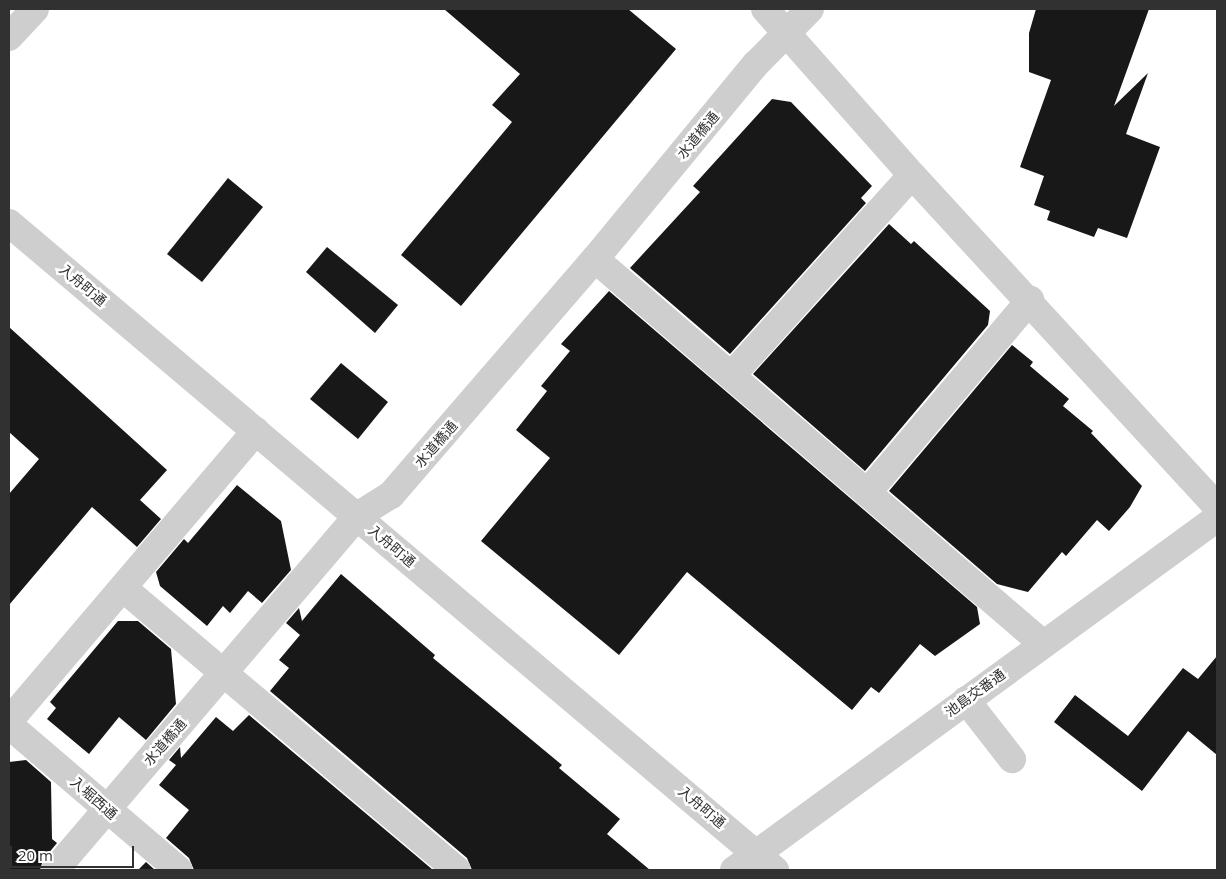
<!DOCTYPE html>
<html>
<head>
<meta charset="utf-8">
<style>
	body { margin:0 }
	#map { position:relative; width:1226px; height:879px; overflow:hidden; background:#fff; font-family:"Open Sans","Noto Sans JP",sans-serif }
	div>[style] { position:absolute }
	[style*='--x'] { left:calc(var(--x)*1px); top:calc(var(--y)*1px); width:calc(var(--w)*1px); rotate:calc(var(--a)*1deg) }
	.building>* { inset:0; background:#181818 }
	.minor>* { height:28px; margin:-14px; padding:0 14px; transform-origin:14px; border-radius:14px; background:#cecece }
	span { translate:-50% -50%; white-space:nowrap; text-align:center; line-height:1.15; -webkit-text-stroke:5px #fff; paint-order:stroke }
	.street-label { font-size:14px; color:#313131 }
	.frame { position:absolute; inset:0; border:10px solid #313131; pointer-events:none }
	.scale { position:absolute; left:10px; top:846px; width:124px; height:22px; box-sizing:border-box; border:2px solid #313131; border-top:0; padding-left:6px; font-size:15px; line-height:18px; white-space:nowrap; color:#313131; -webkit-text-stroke:4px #fff; paint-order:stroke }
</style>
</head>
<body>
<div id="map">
	<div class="building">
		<i style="clip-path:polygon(444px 9px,628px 9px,676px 49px,461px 306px,401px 255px,512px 122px,492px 105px,520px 74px)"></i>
		<i style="clip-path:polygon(1036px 9px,1149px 9px,1114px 106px,1148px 73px,1126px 134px,1160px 147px,1127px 238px,1098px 228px,1094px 237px,1047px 220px,1050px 211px,1034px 205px,1044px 176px,1020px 167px,1051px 80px,1029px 72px,1029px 33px)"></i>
		<i style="clip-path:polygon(772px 99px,791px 102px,872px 186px,861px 198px,866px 203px,730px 354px,630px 268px,700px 192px,693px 186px)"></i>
		<i style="clip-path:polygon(228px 178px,263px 207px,202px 282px,167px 254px)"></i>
		<i style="clip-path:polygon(889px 224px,911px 244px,914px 241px,990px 311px,988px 325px,865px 471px,753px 374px)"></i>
		<i style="clip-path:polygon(327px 247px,398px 305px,375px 333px,306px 272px)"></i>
		<i style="clip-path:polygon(609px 291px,977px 607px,980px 624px,935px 656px,920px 644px,879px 693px,871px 687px,852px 710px,687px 572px,619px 655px,481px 541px,550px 458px,516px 430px,547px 391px,541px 386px,570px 351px,561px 344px)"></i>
		<i style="clip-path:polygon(9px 327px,167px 470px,140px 500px,161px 519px,137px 547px,92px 507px,9px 605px,9px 494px,39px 459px,9px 432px)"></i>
		<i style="clip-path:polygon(1012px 345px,1033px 362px,1030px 366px,1069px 399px,1063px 406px,1093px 431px,1091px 433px,1142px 486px,1130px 507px,1109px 531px,1097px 520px,1066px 556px,1062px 552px,1028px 592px,997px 584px,889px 491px)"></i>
		<i style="clip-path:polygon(341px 363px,388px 402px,358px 439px,310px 399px)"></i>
		<i style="clip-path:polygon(237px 485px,281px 521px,291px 570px,262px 603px,248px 591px,230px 613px,223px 606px,207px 626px,160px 586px,156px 572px,184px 539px,188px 543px)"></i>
		<i style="clip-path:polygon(341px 574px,435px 655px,433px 658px,562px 765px,559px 768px,620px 819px,607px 834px,650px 870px,472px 870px,467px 858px,270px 691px,289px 668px,279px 660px,300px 635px,286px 623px,299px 608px,302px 621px)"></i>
		<i style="clip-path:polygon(118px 621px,138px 621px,171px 649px,176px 704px,146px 740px,119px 717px,89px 754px,47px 719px,56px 708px,50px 702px)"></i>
		<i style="clip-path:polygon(1217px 656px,1217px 755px,1188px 731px,1142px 791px,1054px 722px,1075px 695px,1128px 736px,1183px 668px,1198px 679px)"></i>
		<i style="clip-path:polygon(249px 715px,433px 870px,194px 870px,189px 858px,166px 838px,189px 810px,159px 785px,176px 765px,169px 760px,180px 747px,181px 758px,216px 717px,233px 731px)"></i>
		<i style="clip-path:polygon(26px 760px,51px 782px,52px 839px,57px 843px,43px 860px,40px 870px,9px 870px,9px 762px)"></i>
		<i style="clip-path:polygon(146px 862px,155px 870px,138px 870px)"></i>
	</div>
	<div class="minor">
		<i style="--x:765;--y:9;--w:222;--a:48.5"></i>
		<i style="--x:912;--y:175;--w:451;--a:47.4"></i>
		<i style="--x:9;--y:37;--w:38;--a:-47"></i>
		<i style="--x:9;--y:223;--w:1003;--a:40.19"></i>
		<i style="--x:595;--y:259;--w:591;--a:40.67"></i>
		<i style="--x:731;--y:376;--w:270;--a:-48"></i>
		<i style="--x:867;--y:493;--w:253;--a:-49.8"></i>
		<i style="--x:123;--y:588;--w:437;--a:40.2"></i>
		<i style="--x:966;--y:700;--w:75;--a:52.1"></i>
		<i style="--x:9;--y:721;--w:381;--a:-49.6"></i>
		<i style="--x:9;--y:725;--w:223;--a:40.5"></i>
		<i style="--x:55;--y:870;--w:465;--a:-49.5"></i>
		<i style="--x:357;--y:516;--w:40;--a:-32"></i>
		<i style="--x:391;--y:495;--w:312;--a:-49.2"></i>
		<i style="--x:595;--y:259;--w:253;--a:-50.5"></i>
		<i style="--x:756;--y:64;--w:77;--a:-45.5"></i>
		<i style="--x:734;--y:870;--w:598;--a:-36.08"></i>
	</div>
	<div class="street-label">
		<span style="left:698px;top:135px;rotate:-50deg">水道橋通</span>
		<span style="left:83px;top:285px;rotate:40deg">入舟町通</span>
		<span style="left:436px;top:444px;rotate:-49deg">水道橋通</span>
		<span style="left:392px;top:546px;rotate:40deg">入舟町通</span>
		<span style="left:975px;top:693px;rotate:-36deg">池島交番通</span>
		<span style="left:165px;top:742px;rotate:-49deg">水道橋通</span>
		<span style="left:94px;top:798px;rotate:41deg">入堀西通</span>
		<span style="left:702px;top:807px;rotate:40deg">入舟町通</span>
	</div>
	<div class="frame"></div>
	<div class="scale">20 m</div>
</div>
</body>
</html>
